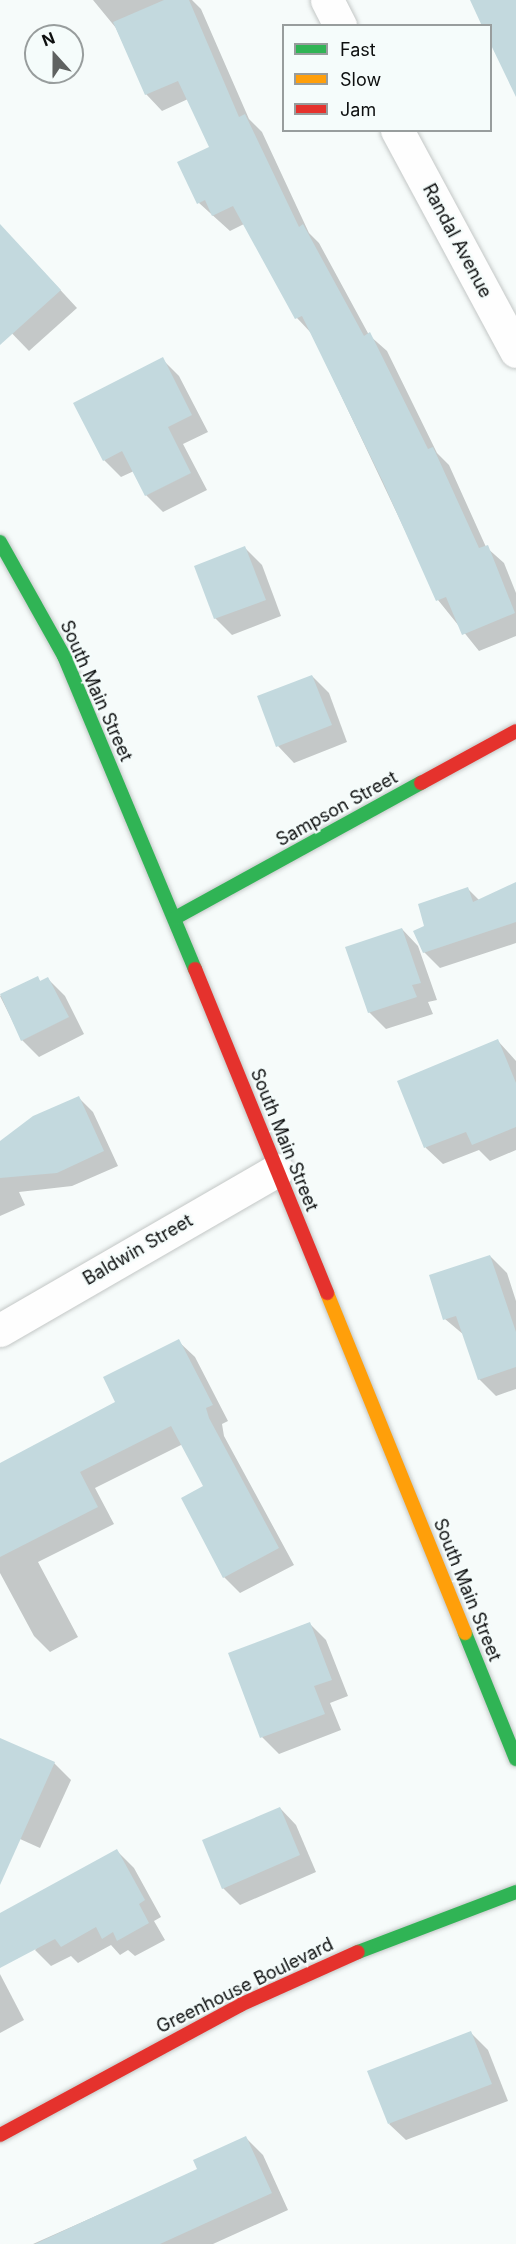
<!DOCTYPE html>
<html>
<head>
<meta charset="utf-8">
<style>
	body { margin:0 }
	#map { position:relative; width:516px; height:2244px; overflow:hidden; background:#f6fbfa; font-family:Inter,sans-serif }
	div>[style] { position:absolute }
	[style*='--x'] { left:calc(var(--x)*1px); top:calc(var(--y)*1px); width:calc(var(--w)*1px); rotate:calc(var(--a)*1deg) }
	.shadow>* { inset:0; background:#0003 }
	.building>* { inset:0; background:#c3d9de }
	.roads { filter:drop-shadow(0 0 2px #c3c7c6) drop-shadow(0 0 2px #c3c7c6) }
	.street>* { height:33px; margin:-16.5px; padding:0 16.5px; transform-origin:16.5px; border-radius:16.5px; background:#fefefe }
	.fast>* { height:14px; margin:-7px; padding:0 7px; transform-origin:7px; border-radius:7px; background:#30b455 }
	.slow>* { height:14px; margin:-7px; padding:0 7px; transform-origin:7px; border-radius:7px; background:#ff9f0a }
	.jam>* { height:14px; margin:-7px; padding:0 7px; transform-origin:7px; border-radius:7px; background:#e5322d }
	span { translate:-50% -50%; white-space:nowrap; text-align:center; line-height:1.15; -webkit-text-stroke:4.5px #f5fcfb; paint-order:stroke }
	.street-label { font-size:18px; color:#0d0f0f }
	.legend { position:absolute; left:282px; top:24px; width:210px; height:108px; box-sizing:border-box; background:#f5fcfb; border:2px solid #989d9d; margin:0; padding:8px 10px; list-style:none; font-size:18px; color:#0d0f0f }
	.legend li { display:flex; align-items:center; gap:12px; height:30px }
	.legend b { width:30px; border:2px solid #989d9d }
	.north { position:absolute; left:24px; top:24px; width:60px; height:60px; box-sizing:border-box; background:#f5fcfb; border:2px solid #989d9d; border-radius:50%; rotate:339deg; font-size:16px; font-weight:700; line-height:24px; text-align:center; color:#0d0f0f }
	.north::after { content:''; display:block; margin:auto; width:21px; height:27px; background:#5f6261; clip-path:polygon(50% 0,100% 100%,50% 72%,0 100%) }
</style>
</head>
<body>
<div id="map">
	<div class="shadow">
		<i style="clip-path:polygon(93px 0,192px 0,201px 9px,249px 119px,262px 132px,309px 233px,319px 243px,369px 335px,387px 351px,437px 453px,449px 465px,486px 547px,504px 563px,516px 593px,516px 636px,479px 651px,438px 600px,312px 334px,297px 318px,244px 224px,230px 231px,199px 203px,211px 147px,188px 99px,162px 111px,146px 94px,116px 28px)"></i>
		<i style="clip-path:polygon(0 249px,28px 255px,77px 308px,29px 351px,0 321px)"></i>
		<i style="clip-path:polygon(162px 359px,179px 376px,208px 432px,183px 444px,207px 490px,163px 512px,146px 495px,134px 471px,121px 477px,104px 460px,75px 404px)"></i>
		<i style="clip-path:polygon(245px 548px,262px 565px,281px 616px,232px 635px,215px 618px)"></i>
		<i style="clip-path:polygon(312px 676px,329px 693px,347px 742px,294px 763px,278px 746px)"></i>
		<i style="clip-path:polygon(516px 883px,516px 943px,440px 968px,424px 952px,426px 926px,468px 889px,480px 901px)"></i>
		<i style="clip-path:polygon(402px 929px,418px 946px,437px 1000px,428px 1002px,433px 1014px,386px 1029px,369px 1012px)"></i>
		<i style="clip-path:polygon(37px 978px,41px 982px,48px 979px,65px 996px,84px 1034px,39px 1057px,22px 1040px,0 996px)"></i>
		<i style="clip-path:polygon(498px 1041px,516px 1061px,516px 1150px,490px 1161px,479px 1150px,443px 1164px,426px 1148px,399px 1082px)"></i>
		<i style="clip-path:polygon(79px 1098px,93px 1112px,118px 1166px,72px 1186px,19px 1192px,25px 1205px,0 1216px,0 1152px)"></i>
		<i style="clip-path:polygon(490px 1256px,507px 1273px,516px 1301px,516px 1389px,496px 1396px,479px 1379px,464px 1335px,445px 1319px)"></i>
		<i style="clip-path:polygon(178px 1341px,195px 1357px,228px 1421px,222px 1424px,224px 1436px,294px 1565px,240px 1593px,224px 1577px,205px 1487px,183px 1444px,95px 1488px,114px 1524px,38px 1562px,78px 1637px,50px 1652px,34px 1636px,0 1573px,0 1482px,117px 1403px)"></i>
		<i style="clip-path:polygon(309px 1623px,326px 1640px,348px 1696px,330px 1703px,341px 1730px,279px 1754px,262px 1737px,230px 1654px)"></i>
		<i style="clip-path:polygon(0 1753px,54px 1763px,71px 1780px,40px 1848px,0 1830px)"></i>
		<i style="clip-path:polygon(280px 1808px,296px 1825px,316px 1872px,240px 1905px,223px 1888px)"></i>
		<i style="clip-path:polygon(117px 1851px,134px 1868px,161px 1917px,154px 1921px,165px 1940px,135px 1956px,128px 1950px,120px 1955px,111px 1945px,78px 1963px,71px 1956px,51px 1966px,35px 1950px)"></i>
		<i style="clip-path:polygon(0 1974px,24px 2020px,0 2033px)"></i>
		<i style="clip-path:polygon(471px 2033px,488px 2050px,508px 2101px,406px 2140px,389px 2124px)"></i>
		<i style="clip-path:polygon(246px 2138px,263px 2155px,288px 2210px,213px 2244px,33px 2244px,199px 2170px)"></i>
	</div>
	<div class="building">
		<i style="clip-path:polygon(164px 0,189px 0,239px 117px,245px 114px,299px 227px,303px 224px,364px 336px,370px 332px,428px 449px,433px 447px,479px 548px,488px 545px,515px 613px,462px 635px,446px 597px,436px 601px,383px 482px,302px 316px,295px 319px,233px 206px,212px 216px,205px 200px,197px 204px,177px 162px,209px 147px,178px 81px,145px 95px,113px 22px)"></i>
		<i style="clip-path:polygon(470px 0,516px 0,516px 97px,490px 43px,490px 26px,482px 26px)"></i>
		<i style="clip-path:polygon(0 224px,61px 290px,0 345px)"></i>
		<i style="clip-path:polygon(163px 357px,192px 415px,168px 427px,191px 473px,145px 496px,122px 451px,103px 461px,73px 403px)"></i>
		<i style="clip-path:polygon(245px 546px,266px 600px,214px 619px,194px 566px)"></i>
		<i style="clip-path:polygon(312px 675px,332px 725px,276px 747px,257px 696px)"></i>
		<i style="clip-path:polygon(516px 882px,516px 922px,423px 953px,413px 931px,424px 926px,418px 904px,468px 887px,473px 902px)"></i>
		<i style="clip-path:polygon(402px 928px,421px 983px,412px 985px,417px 997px,368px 1013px,345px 947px)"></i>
		<i style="clip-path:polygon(38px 976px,40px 981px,48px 977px,69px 1017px,21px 1041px,0 994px)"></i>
		<i style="clip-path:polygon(498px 1039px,516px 1083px,516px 1127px,472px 1145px,466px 1132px,424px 1148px,397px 1081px)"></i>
		<i style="clip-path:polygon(79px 1096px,104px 1151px,57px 1173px,0 1178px,0 1141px,33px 1116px)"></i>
		<i style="clip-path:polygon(490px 1255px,516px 1332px,516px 1367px,478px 1380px,456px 1316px,443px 1320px,429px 1275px)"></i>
		<i style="clip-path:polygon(179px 1339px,213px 1405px,206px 1408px,209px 1418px,279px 1548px,223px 1578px,181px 1498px,203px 1486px,171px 1426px,80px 1472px,98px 1507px,0 1557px,0 1463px,115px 1402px,103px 1377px)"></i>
		<i style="clip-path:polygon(310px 1622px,332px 1680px,314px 1686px,325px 1714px,260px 1738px,228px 1653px)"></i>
		<i style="clip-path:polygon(0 1738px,55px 1762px,0 1885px)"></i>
		<i style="clip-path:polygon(280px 1807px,300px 1855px,222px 1889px,202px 1840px)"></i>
		<i style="clip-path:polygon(117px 1849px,145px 1900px,139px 1904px,149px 1923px,117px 1941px,113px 1932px,102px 1939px,96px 1927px,61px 1947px,55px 1939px,0 1968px,0 1913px)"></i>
		<i style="clip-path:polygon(471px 2031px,492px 2084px,388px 2124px,367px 2071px)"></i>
		<i style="clip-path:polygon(246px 2136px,272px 2193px,160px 2244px,35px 2244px,197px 2169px,193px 2160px)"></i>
	</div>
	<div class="roads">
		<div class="street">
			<i style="--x:327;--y:0;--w:29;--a:63"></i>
			<i style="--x:397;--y:130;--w:251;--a:61.7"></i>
			<i style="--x:0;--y:1330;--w:320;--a:-30"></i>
		</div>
		<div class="fast">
			<i style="--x:0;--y:542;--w:131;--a:60.7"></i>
			<i style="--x:64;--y:656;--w:339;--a:67.3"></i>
			<i style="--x:175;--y:918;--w:281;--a:-28.8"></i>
			<i style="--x:465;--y:1633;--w:136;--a:68"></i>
			<i style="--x:358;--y:1952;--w:169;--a:-20.8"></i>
		</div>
		<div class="slow">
			<i style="--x:327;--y:1293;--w:367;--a:67.9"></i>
		</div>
		<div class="jam">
			<i style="--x:421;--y:783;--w:108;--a:-28.7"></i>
			<i style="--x:195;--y:969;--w:350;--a:67.8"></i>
			<i style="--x:0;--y:2135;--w:273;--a:-28.4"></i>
			<i style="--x:240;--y:2005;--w:129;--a:-24.2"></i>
		</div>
	</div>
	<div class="street-label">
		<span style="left:457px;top:241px;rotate:62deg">Randal Avenue</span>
		<span style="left:96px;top:691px;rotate:66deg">South Main Street</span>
		<span style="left:337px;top:809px;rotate:-29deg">Sampson Street</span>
		<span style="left:284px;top:1140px;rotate:68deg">South Main Street</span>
		<span style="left:138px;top:1250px;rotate:-30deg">Baldwin Street</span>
		<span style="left:467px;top:1590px;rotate:68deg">South Main Street</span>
		<span style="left:245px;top:1986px;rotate:-26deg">Greenhouse Boulevard</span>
	</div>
	<ul class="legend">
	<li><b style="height:8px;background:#30b455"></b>Fast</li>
	<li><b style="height:8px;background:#ff9f0a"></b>Slow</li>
	<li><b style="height:8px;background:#e5322d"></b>Jam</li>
	</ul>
	<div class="north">N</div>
</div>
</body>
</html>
